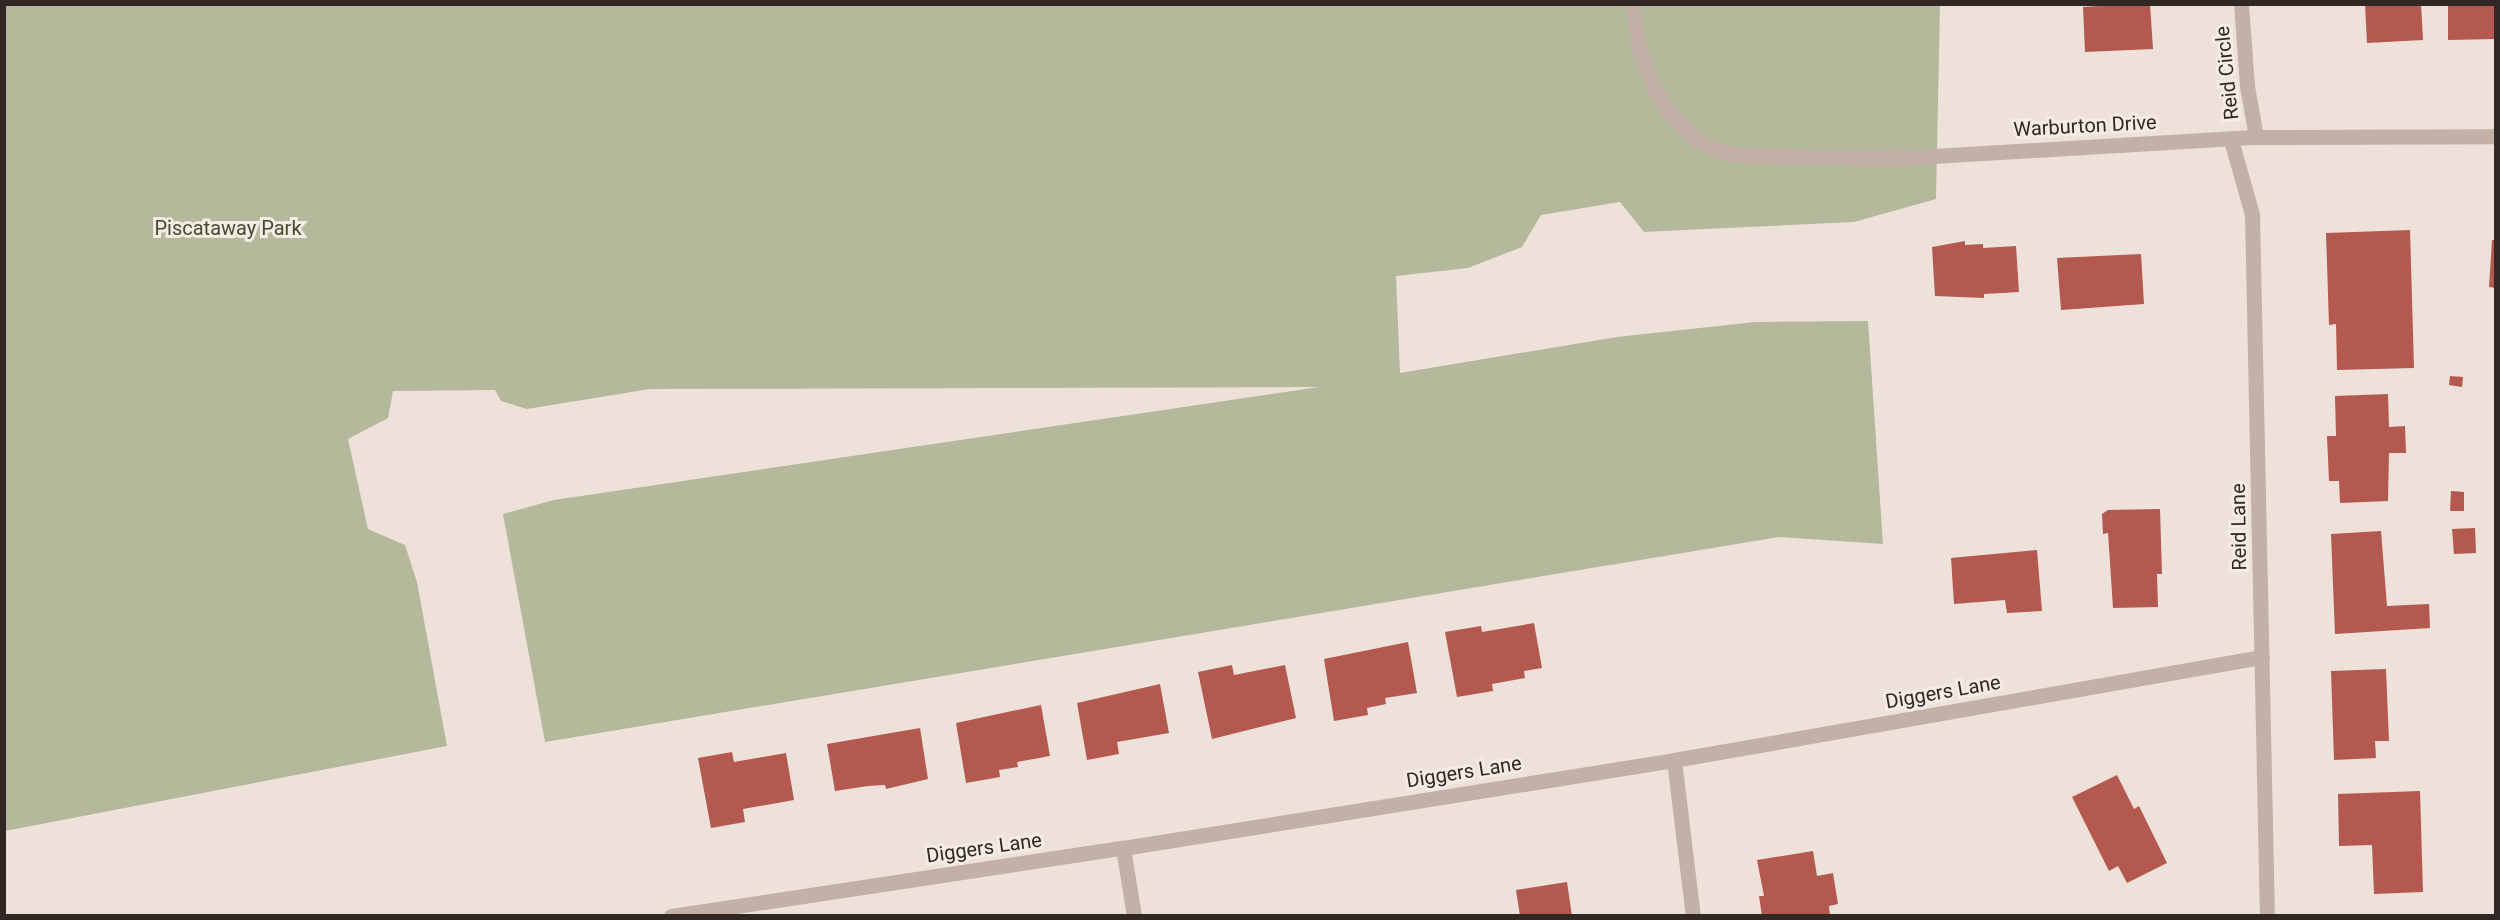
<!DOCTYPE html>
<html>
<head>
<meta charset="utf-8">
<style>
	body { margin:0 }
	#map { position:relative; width:2500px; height:920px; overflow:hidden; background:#ede1d9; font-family:Roboto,sans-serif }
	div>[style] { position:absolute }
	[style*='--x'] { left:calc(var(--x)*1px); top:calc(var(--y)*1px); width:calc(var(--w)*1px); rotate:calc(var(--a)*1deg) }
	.green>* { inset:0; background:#b4b99b }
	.building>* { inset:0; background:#b45950 }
	.minor>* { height:15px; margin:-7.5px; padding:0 7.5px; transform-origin:7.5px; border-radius:7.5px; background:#c3b0a7 }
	span { translate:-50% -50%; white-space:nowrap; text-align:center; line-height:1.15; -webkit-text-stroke:6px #f5ebe5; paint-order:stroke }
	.street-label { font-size:20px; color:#312826 }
	.park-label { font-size:20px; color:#454b2e }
	.frame { position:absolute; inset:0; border:6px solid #312826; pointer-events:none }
</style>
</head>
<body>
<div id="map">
	<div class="green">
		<i style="clip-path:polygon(5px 5px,1940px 5px,1936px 199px,1854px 222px,1644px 232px,1620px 202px,1541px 215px,1522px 247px,1468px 268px,1396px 276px,1400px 373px,1617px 337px,1755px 322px,1868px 321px,1883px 544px,1779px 537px,545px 742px,503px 514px,554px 500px,1319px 387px,650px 389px,527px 409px,501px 401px,495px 390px,393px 391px,388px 418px,348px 439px,368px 529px,405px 545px,417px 582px,447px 746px,5px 831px)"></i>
	</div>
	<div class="building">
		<i style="clip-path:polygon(2130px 4px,2150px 4px,2153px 49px,2085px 52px,2083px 7px)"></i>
		<i style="clip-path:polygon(2365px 4px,2421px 4px,2423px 40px,2367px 43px)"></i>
		<i style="clip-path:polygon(2448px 4px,2496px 4px,2496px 39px,2448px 40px)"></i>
		<i style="clip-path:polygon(2410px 230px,2414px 368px,2337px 370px,2336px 324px,2329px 325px,2326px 233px)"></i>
		<i style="clip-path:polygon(2492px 240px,2496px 240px,2496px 288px,2489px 287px)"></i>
		<i style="clip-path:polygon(1965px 241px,1965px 245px,1983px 244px,1983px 248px,2016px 246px,2019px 292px,1984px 294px,1984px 298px,1935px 296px,1932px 247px)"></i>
		<i style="clip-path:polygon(2141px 254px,2144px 304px,2061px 310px,2057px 258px)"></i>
		<i style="clip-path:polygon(2450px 376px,2463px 377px,2462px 387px,2449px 385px)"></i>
		<i style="clip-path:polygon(2388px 394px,2389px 427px,2405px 426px,2406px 453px,2389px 453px,2388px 501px,2340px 503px,2339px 481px,2329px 481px,2327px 436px,2336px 436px,2335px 396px)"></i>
		<i style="clip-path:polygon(2451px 491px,2464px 492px,2464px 511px,2450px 511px)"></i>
		<i style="clip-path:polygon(2160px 509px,2162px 574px,2157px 574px,2158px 607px,2113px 608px,2108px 533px,2103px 534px,2102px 514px,2108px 510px)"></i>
		<i style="clip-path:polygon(2475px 528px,2476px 553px,2454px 554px,2452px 529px)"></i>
		<i style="clip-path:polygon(2381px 531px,2387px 606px,2429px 604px,2430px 628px,2335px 634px,2331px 534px)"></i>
		<i style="clip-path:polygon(2037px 550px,2042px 611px,2007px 613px,2005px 600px,1954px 604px,1951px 558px)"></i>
		<i style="clip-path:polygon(1534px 623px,1542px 668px,1524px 671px,1525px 678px,1492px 684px,1493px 691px,1457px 697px,1445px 632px,1481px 626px,1482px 632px)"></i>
		<i style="clip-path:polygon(1408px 642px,1417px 693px,1385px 698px,1386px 704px,1367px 708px,1368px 715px,1334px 721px,1324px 659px)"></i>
		<i style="clip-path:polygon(1232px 665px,1234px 675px,1285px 665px,1296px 718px,1212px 739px,1198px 672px)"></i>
		<i style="clip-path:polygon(2386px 669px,2389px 741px,2375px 741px,2376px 758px,2334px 760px,2331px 671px)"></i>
		<i style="clip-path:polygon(1160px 684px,1169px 733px,1117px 742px,1119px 754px,1087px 760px,1077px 703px)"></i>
		<i style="clip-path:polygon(1041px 705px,1050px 756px,1017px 762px,1018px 767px,999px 770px,1000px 777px,966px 783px,956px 723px)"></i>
		<i style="clip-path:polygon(920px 728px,928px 779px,886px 789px,885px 785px,868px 786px,835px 791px,827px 744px)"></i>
		<i style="clip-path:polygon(732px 752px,734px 762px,786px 753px,794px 800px,743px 809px,745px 822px,711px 828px,698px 758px)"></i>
		<i style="clip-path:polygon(2117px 775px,2134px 809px,2139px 806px,2167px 863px,2127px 883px,2118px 866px,2109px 871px,2072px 797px)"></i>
		<i style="clip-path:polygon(2420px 791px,2423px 892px,2374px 894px,2372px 845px,2339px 846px,2338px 794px)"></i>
		<i style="clip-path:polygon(1813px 851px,1817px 876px,1833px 873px,1838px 904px,1829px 906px,1830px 916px,1762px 916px,1759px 896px,1764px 896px,1757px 860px)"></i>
		<i style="clip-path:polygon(1567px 882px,1572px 916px,1520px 916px,1516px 890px)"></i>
	</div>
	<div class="minor">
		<i style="--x:1632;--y:4;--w:41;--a:81.7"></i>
		<i style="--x:1638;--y:45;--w:44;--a:69.9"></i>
		<i style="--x:1653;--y:86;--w:28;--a:60"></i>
		<i style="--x:1667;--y:110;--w:43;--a:44.1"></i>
		<i style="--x:1698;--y:140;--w:23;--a:29"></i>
		<i style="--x:1718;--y:151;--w:23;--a:10"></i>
		<i style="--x:1741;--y:155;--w:159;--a:1.1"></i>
		<i style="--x:1900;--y:158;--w:357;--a:-3.4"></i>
		<i style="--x:2256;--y:137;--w:240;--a:-0.2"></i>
		<i style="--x:2241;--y:4;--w:82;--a:85.8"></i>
		<i style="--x:2247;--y:86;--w:52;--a:80"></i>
		<i style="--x:2231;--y:140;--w:77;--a:74.2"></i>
		<i style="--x:2252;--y:214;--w:702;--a:88.78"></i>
		<i style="--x:1674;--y:760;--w:157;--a:83.1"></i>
		<i style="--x:1123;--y:848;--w:69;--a:80.8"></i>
		<i style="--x:671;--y:916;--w:457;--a:-8.6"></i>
		<i style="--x:1123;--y:848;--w:558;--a:-9.07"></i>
		<i style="--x:1674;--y:760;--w:597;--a:-9.94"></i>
	</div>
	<div class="street-label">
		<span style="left:2227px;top:73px;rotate:-96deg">Reid Circle</span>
		<span style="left:2085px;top:126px;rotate:-3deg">Warburton Drive</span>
		<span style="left:2239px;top:527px;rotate:-91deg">Reid Lane</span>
		<span style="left:1943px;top:692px;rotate:-10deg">Diggers Lane</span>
		<span style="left:1464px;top:772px;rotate:-9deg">Diggers Lane</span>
		<span style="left:984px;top:848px;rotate:-8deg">Diggers Lane</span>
	</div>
	<div class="park-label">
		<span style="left:228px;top:228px">Piscataway Park</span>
	</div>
	<div class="frame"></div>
</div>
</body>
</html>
